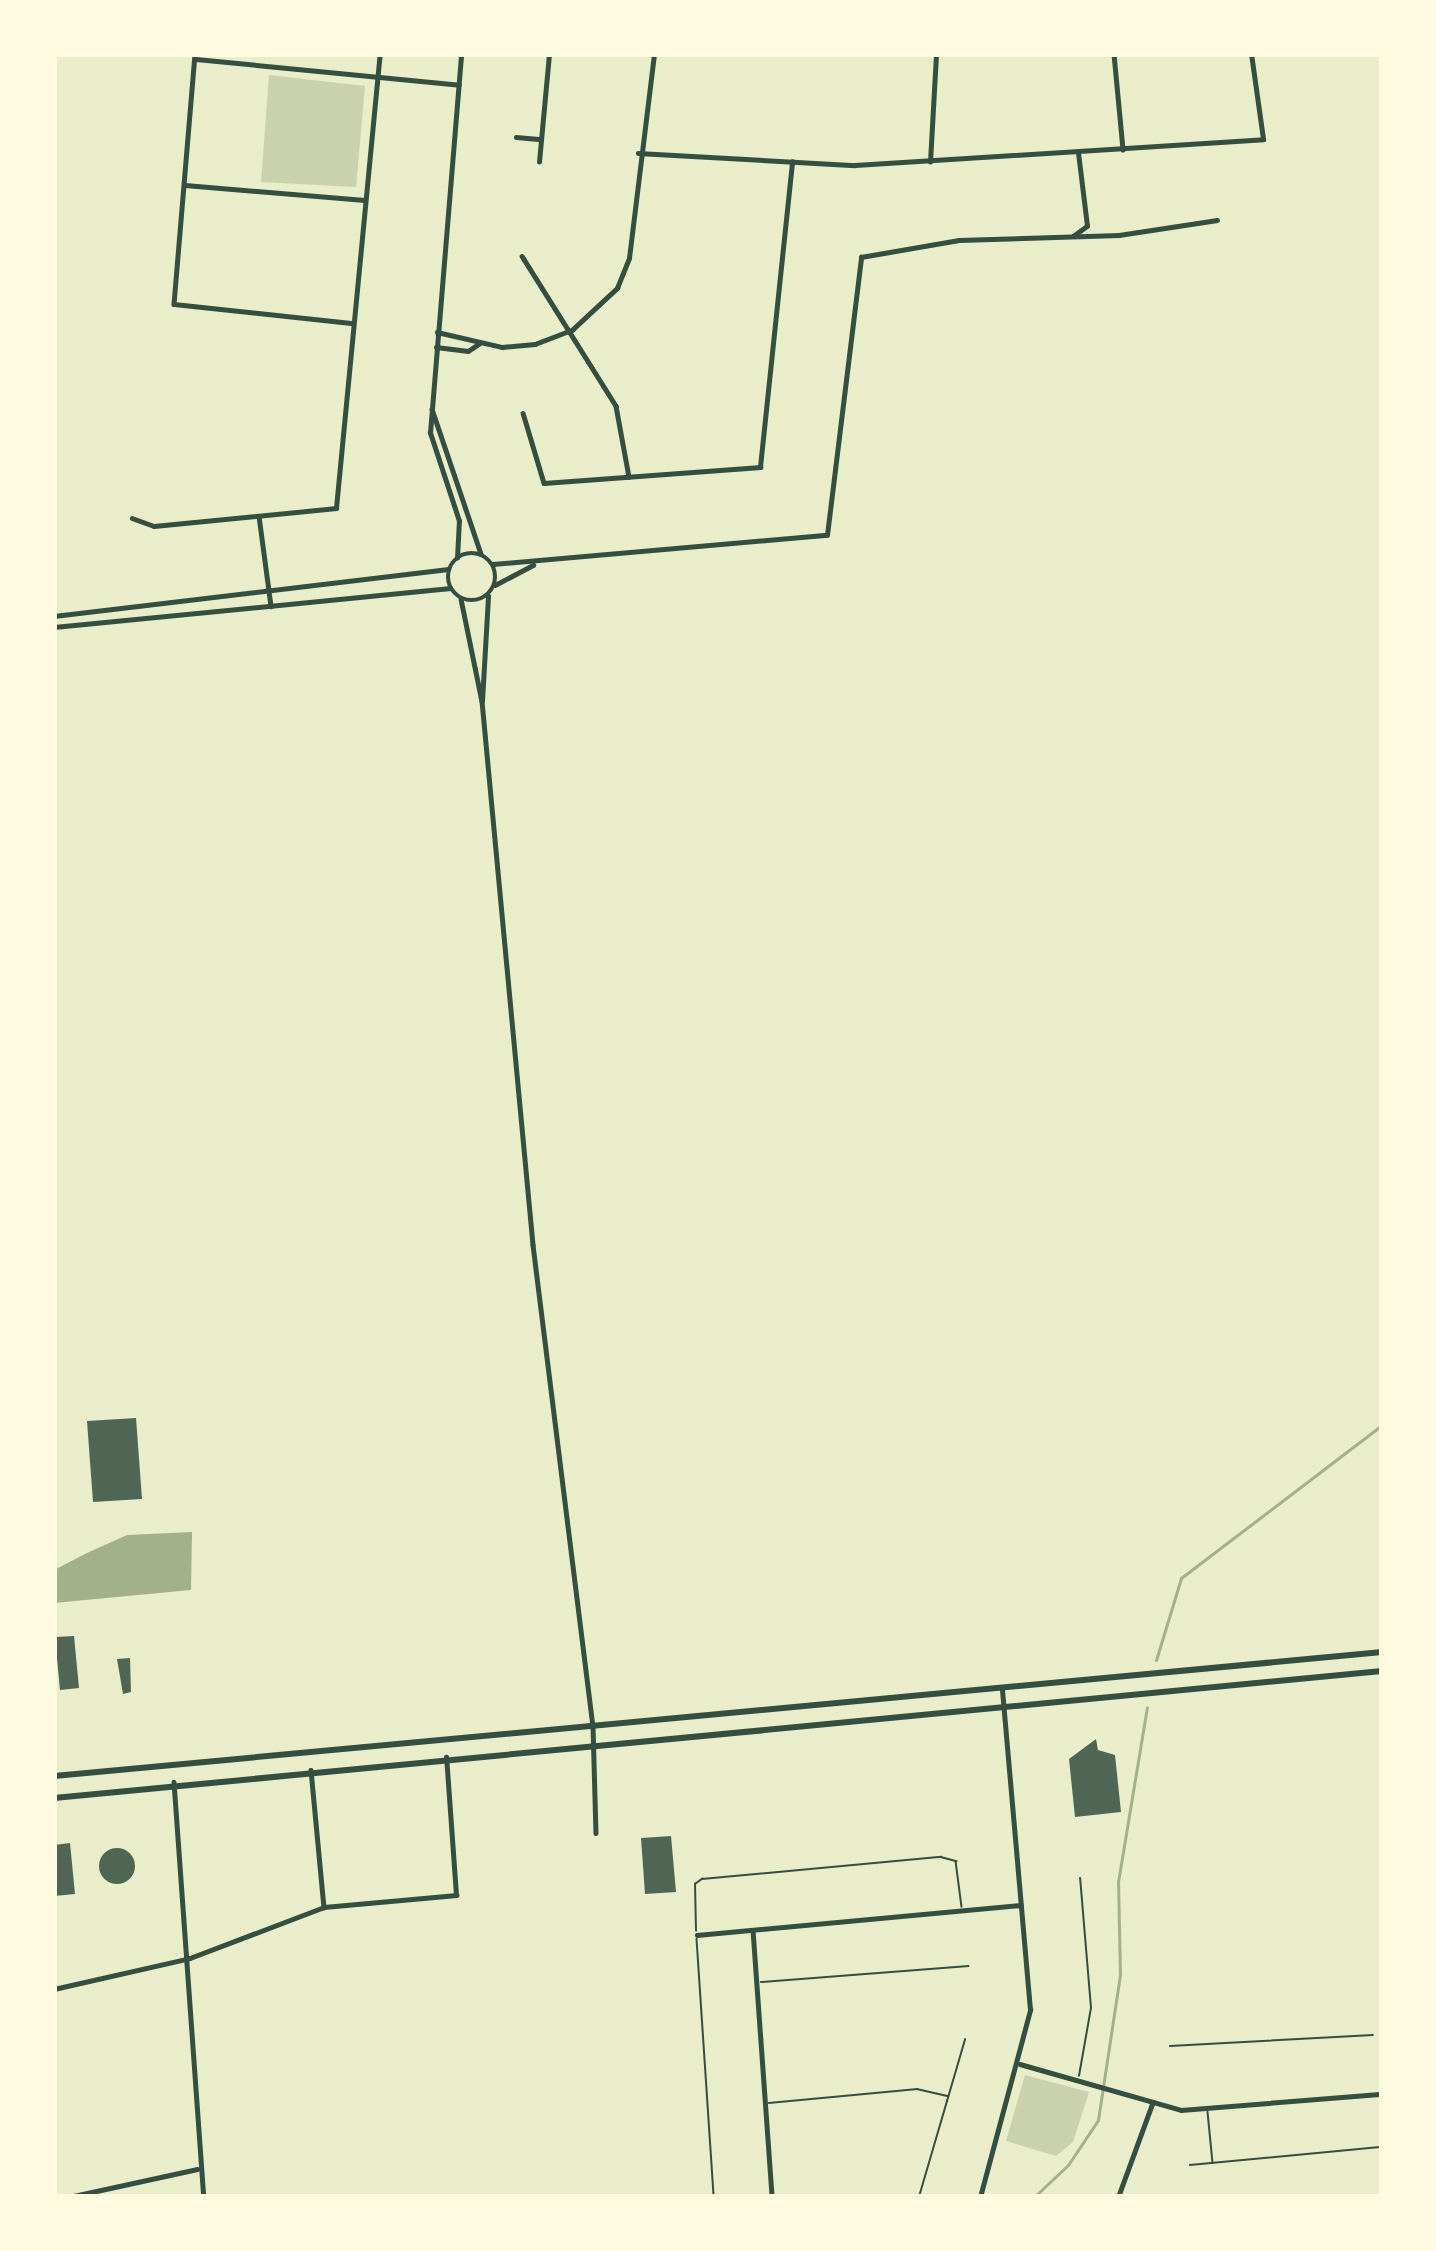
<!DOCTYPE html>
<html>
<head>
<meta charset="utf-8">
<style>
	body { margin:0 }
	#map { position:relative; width:1436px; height:2251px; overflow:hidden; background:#e9edc9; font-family:"Fira Sans",sans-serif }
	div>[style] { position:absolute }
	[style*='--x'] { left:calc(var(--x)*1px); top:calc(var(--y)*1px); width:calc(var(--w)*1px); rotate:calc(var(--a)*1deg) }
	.green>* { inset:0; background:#cad2ad }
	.water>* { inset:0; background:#a3b18a }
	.stream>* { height:3px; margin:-1.5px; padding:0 1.5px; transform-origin:1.5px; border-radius:1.5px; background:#a3b18a }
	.building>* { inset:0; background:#4f6655 }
	.round { border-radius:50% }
	.service>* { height:1.5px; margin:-0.75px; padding:0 0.75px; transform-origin:0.75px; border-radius:0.75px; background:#344e41 }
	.minor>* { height:4.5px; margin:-2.25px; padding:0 2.25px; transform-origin:2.25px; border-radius:2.25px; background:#344e41 }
	.minor>.ring { margin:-2.25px; padding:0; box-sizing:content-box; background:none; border:4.5px solid #344e41; border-radius:50% }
	.secondary>* { height:6px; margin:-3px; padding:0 3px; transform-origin:3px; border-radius:3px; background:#344e41 }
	span { translate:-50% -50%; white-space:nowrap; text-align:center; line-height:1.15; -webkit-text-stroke:9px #fefae0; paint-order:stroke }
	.frame { position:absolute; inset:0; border:57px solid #fefae0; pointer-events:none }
</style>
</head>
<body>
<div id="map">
	<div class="green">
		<i style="clip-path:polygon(269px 75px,365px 86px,356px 187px,261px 182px)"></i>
		<i style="clip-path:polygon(1025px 2075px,1089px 2092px,1073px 2142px,1056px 2156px,1006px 2141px)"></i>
	</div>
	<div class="water">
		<i style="clip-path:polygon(192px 1532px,191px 1590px,54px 1603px,54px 1570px,87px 1553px,127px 1535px)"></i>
	</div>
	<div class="stream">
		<i style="--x:1156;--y:1660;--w:86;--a:-73"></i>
		<i style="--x:1181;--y:1578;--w:253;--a:-37.3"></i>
		<i style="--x:1034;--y:2197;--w:47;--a:-43.3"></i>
		<i style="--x:1068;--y:2165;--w:54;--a:-56.3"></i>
		<i style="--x:1098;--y:2120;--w:147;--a:-81.4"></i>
		<i style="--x:1120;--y:1975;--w:93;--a:-91.2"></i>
		<i style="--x:1118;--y:1882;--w:177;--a:-80.6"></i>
	</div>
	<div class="building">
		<i style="clip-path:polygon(136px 1418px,142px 1499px,93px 1502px,87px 1421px)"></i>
		<i style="clip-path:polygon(74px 1636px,79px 1688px,60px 1690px,55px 1637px)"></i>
		<i style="clip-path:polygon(130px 1658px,131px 1692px,123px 1694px,117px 1659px)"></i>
		<i style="clip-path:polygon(1096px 1739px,1098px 1750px,1115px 1755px,1121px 1812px,1075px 1817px,1069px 1759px)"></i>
		<i style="clip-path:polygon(671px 1836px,676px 1892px,645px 1894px,641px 1838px)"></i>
		<i style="clip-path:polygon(70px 1843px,75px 1894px,54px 1896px,54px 1845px)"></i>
		<i class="round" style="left:99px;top:1848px;width:36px;height:36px"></i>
	</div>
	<div class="service">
		<i style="--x:696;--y:1931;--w:47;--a:-91.2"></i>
		<i style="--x:695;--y:1884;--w:9;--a:-36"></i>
		<i style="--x:702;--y:1879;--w:240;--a:-5.3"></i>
		<i style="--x:941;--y:1857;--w:16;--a:15"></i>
		<i style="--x:956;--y:1861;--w:46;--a:82.6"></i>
		<i style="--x:697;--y:1939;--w:259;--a:86.2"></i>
		<i style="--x:761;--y:1982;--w:208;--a:-4.4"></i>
		<i style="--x:1170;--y:2046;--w:203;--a:-3.1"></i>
		<i style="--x:1079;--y:2076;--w:69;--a:-80"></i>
		<i style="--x:1091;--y:2008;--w:130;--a:-94.8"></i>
		<i style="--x:769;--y:2103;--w:149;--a:-5.4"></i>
		<i style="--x:917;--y:2089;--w:32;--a:13"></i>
		<i style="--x:1208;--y:2112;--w:51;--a:84.4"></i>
		<i style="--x:1190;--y:2165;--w:193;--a:-5.4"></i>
		<i style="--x:919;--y:2197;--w:164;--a:-73.7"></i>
	</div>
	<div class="minor">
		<i style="--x:195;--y:54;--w:251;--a:94.8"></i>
		<i style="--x:174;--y:304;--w:180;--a:6.1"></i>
		<i style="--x:1114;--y:54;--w:96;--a:84.6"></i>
		<i style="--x:196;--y:59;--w:264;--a:5.6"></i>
		<i style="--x:516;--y:137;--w:25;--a:5"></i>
		<i style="--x:638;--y:153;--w:217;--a:3.2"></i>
		<i style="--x:855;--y:165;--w:409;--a:-3.6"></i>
		<i style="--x:1263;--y:139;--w:86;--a:-98"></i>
		<i style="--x:539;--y:162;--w:108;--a:-84.7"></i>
		<i style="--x:930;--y:162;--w:108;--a:-86.8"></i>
		<i style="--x:185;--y:185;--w:180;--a:4.8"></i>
		<i style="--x:1073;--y:236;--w:17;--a:-36"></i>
		<i style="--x:1087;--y:226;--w:74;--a:-97"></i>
		<i style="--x:522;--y:256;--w:177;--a:57.9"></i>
		<i style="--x:616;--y:406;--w:72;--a:79.6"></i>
		<i style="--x:437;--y:332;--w:67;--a:13"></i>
		<i style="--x:502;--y:347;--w:33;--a:-5"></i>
		<i style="--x:535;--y:344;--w:40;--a:-21"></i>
		<i style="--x:572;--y:330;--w:62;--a:-43"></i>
		<i style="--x:617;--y:288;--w:32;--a:-68"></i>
		<i style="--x:629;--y:258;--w:206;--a:-83"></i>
		<i style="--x:436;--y:347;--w:32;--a:7"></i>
		<i style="--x:468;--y:351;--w:14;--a:-34"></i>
		<i style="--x:432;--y:409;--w:153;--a:71.3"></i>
		<i style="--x:523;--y:413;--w:73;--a:73.3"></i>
		<i style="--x:544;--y:483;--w:217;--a:-4.2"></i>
		<i style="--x:760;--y:467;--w:307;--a:-84"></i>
		<i style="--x:259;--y:516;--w:91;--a:82.4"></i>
		<i style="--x:132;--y:518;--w:23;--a:20"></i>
		<i style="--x:154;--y:526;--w:183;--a:-5.6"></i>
		<i style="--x:336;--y:508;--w:456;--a:-84.5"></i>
		<i class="ring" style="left:448px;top:553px;width:43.5px;height:43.5px"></i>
		<i style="--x:457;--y:558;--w:37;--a:-87"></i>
		<i style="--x:459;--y:521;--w:93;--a:-108.2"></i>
		<i style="--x:430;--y:433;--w:380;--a:-85.3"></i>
		<i style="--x:493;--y:564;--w:335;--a:-5"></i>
		<i style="--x:827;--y:535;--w:280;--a:-83"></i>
		<i style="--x:861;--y:257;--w:99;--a:-9.8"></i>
		<i style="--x:959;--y:240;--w:160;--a:-1.8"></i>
		<i style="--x:1119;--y:235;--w:99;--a:-8.7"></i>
		<i style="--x:495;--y:585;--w:43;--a:-27.8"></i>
		<i style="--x:461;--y:599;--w:104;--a:78.4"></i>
		<i style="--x:482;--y:701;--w:546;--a:84.64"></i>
		<i style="--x:533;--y:1245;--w:485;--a:82.9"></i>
		<i style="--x:593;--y:1726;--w:107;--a:88.4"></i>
		<i style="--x:54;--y:616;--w:397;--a:-6.8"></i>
		<i style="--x:54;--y:627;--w:398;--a:-5.6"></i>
		<i style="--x:482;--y:701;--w:105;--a:-86.7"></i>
		<i style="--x:311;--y:1770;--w:138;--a:84.6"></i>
		<i style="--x:174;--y:1782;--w:416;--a:85.9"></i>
		<i style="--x:753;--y:1930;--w:268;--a:85.9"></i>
		<i style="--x:697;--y:1935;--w:325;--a:-5.3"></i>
		<i style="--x:54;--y:1989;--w:139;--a:-12.8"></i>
		<i style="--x:190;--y:1958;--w:143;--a:-20.8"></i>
		<i style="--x:324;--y:1907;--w:133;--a:-5.2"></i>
		<i style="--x:456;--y:1895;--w:138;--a:-94.1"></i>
		<i style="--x:1020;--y:2064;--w:167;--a:15.9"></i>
		<i style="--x:1181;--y:2110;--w:202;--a:-4.6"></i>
		<i style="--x:69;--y:2197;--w:131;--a:-12.3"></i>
		<i style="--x:980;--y:2197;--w:194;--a:-75"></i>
		<i style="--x:1030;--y:2010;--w:322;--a:-95"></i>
		<i style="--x:1118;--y:2197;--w:99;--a:-69.9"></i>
	</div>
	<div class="secondary">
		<i style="--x:54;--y:1776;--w:1334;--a:-5.33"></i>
		<i style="--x:54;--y:1798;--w:1334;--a:-5.46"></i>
	</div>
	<div class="frame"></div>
</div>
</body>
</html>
